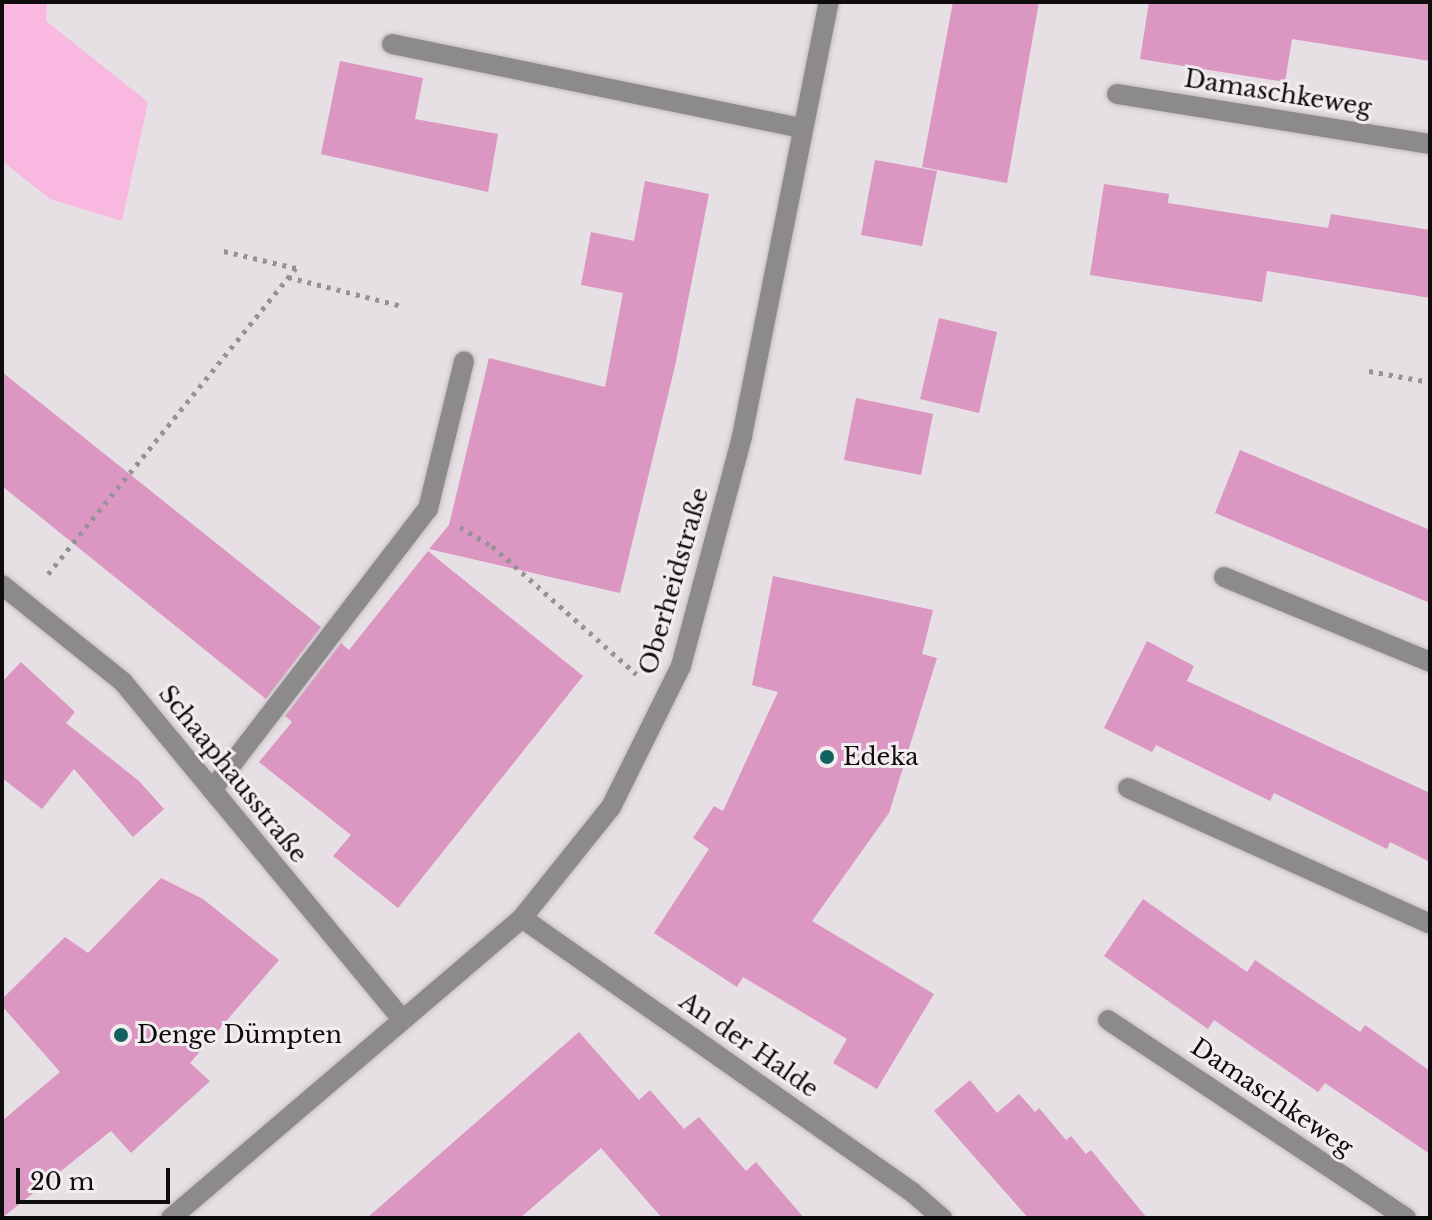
<!DOCTYPE html>
<html>
<head>
<meta charset="utf-8">
<style>
	body { margin:0 }
	#map { position:relative; width:1432px; height:1220px; overflow:hidden; background:#e6dfe3; font-family:"Libre Baskerville",serif }
	div>[style] { position:absolute }
	[style*='--x'] { left:calc(var(--x)*1px); top:calc(var(--y)*1px); width:calc(var(--w)*1px); rotate:calc(var(--a)*1deg) }
	.green>* { inset:0; background:#f9b8e0 }
	.building>* { inset:0; background:#db96c2 }
	.path>* { height:5px; margin-top:-2.5px; transform-origin:0; background:repeating-linear-gradient(90deg,#979295 0 4px,transparent 0 10px) }
	.roads { filter:drop-shadow(0 0 2px #c3bdc1) drop-shadow(0 0 2px #c3bdc1) }
	.minor>* { height:20px; margin:-10px; padding:0 10px; transform-origin:10px; border-radius:10px; background:#8c8a8b }
	.dots>* { width:22px; height:22px; translate:-50% -50%; box-sizing:border-box; border:4px solid #f3ecf0; border-radius:50% }
	span { translate:-50% -50%; white-space:nowrap; text-align:center; line-height:1.15; -webkit-text-stroke:6px #f3ecf0; paint-order:stroke }
	.street-label { font-size:24px; color:#0e0c0d }
	.poi-label { font-size:24px; color:#0e0c0d }
	.left { translate:0 -50%; text-align:left }
	.frame { position:absolute; inset:0; border:4px solid #0e0c0d; pointer-events:none }
	.scale { position:absolute; left:16px; top:1168px; width:154px; height:36px; box-sizing:border-box; border:4px solid #0e0c0d; border-top:0; padding-left:10px; font-size:24px; line-height:28px; white-space:nowrap; color:#0e0c0d; -webkit-text-stroke:6px #f3ecf0; paint-order:stroke }
</style>
</head>
<body>
<div id="map">
	<div class="green">
		<i style="clip-path:polygon(2px 2px,47px 2px,46px 21px,148px 102px,122px 221px,50px 199px,2px 161px)"></i>
	</div>
	<div class="building">
		<i style="clip-path:polygon(953px 2px,1039px 2px,1007px 183px,922px 167px)"></i>
		<i style="clip-path:polygon(1149px 2px,1430px 2px,1430px 61px,1292px 39px,1285px 82px,1140px 59px)"></i>
		<i style="clip-path:polygon(340px 61px,423px 78px,415px 119px,498px 134px,488px 192px,321px 154px)"></i>
		<i style="clip-path:polygon(875px 160px,937px 171px,922px 246px,861px 235px)"></i>
		<i style="clip-path:polygon(645px 181px,709px 194px,675px 366px,620px 593px,429px 549px,449px 525px,489px 358px,605px 387px,623px 293px,581px 285px,591px 232px,634px 241px)"></i>
		<i style="clip-path:polygon(1104px 184px,1169px 194px,1168px 203px,1328px 228px,1331px 214px,1430px 230px,1430px 298px,1267px 271px,1262px 302px,1090px 275px)"></i>
		<i style="clip-path:polygon(939px 318px,997px 332px,979px 413px,920px 399px)"></i>
		<i style="clip-path:polygon(2px 372px,321px 627px,266px 699px,2px 486px)"></i>
		<i style="clip-path:polygon(856px 398px,933px 414px,921px 475px,844px 460px)"></i>
		<i style="clip-path:polygon(1240px 450px,1430px 530px,1430px 603px,1215px 513px)"></i>
		<i style="clip-path:polygon(428px 551px,583px 676px,398px 908px,333px 856px,351px 835px,259px 762px,292px 722px,285px 716px,341px 643px,349px 650px)"></i>
		<i style="clip-path:polygon(773px 576px,933px 610px,922px 654px,937px 658px,889px 813px,812px 921px,934px 994px,877px 1089px,833px 1063px,847px 1039px,743px 977px,737px 987px,654px 933px,709px 849px,693px 838px,714px 806px,723px 811px,778px 692px,752px 685px)"></i>
		<i style="clip-path:polygon(1147px 641px,1194px 666px,1187px 681px,1430px 793px,1430px 862px,1390px 842px,1387px 849px,1274px 793px,1270px 801px,1156px 745px,1152px 752px,1104px 728px)"></i>
		<i style="clip-path:polygon(21px 662px,75px 712px,66px 723px,139px 781px,164px 809px,133px 837px,74px 769px,42px 809px,2px 778px,2px 682px)"></i>
		<i style="clip-path:polygon(161px 878px,203px 899px,279px 960px,190px 1063px,210px 1081px,131px 1153px,111px 1131px,2px 1218px,2px 1121px,60px 1072px,2px 1006px,2px 999px,65px 937px,88px 953px)"></i>
		<i style="clip-path:polygon(1143px 899px,1247px 972px,1255px 960px,1360px 1032px,1365px 1025px,1430px 1071px,1430px 1154px,1325px 1083px,1318px 1092px,1214px 1020px,1208px 1029px,1104px 956px)"></i>
		<i style="clip-path:polygon(579px 1032px,639px 1100px,650px 1090px,684px 1129px,699px 1117px,746px 1171px,756px 1162px,804px 1218px,662px 1218px,601px 1148px,520px 1218px,367px 1218px)"></i>
		<i style="clip-path:polygon(970px 1080px,997px 1113px,1019px 1094px,1035px 1112px,1039px 1108px,1066px 1140px,1071px 1136px,1086px 1154px,1091px 1150px,1147px 1218px,1028px 1218px,934px 1111px)"></i>
	</div>
	<div class="path">
		<i style="--x:288;--y:277;--w:118;--a:14.3"></i>
		<i style="--x:1369;--y:371;--w:62;--a:10.2"></i>
		<i style="--x:460;--y:527;--w:37;--a:31"></i>
		<i style="--x:492;--y:546;--w:193;--a:41.6"></i>
		<i style="--x:48;--y:574;--w:394;--a:-51"></i>
		<i style="--x:296;--y:268;--w:79;--a:-166.8"></i>
	</div>
	<div class="roads">
		<div class="minor">
			<i style="--x:392;--y:44;--w:419;--a:11.6"></i>
			<i style="--x:1117;--y:94;--w:317;--a:9.1"></i>
			<i style="--x:1224;--y:577;--w:223;--a:22.4"></i>
			<i style="--x:2;--y:585;--w:155;--a:38.7"></i>
			<i style="--x:123;--y:682;--w:438;--a:50.4"></i>
			<i style="--x:1128;--y:788;--w:331;--a:24.2"></i>
			<i style="--x:212;--y:790;--w:354;--a:-52.5"></i>
			<i style="--x:428;--y:509;--w:152;--a:-76.3"></i>
			<i style="--x:522;--y:918;--w:477;--a:35.1"></i>
			<i style="--x:912;--y:1192;--w:40;--a:41"></i>
			<i style="--x:1108;--y:1020;--w:358;--a:33.6"></i>
			<i style="--x:171;--y:1218;--w:462;--a:-40.5"></i>
			<i style="--x:522;--y:918;--w:142;--a:-51.3"></i>
			<i style="--x:611;--y:807;--w:157;--a:-63.6"></i>
			<i style="--x:681;--y:666;--w:238;--a:-75.1"></i>
			<i style="--x:742;--y:436;--w:443;--a:-78.7"></i>
		</div>
	</div>
	<div class="dots">
		<i style="left:827px;top:757px;background:#136260"></i>
		<i style="left:121px;top:1035px;background:#136260"></i>
	</div>
	<div class="street-label">
		<span style="left:1278px;top:93px;rotate:9deg">Damaschkeweg</span>
		<span style="left:674px;top:581px;rotate:-74deg">Oberheidstraße</span>
		<span style="left:233px;top:774px;rotate:51deg">Schaaphausstraße</span>
		<span style="left:749px;top:1045px;rotate:35deg">An der Halde</span>
		<span style="left:1272px;top:1097px;rotate:34deg">Damaschkeweg</span>
	</div>
	<div class="poi-label">
		<span class="left" style="left:843px;top:757px">Edeka</span>
		<span class="left" style="left:137px;top:1035px">Denge Dümpten</span>
	</div>
	<div class="frame"></div>
	<div class="scale">20 m</div>
</div>
</body>
</html>
